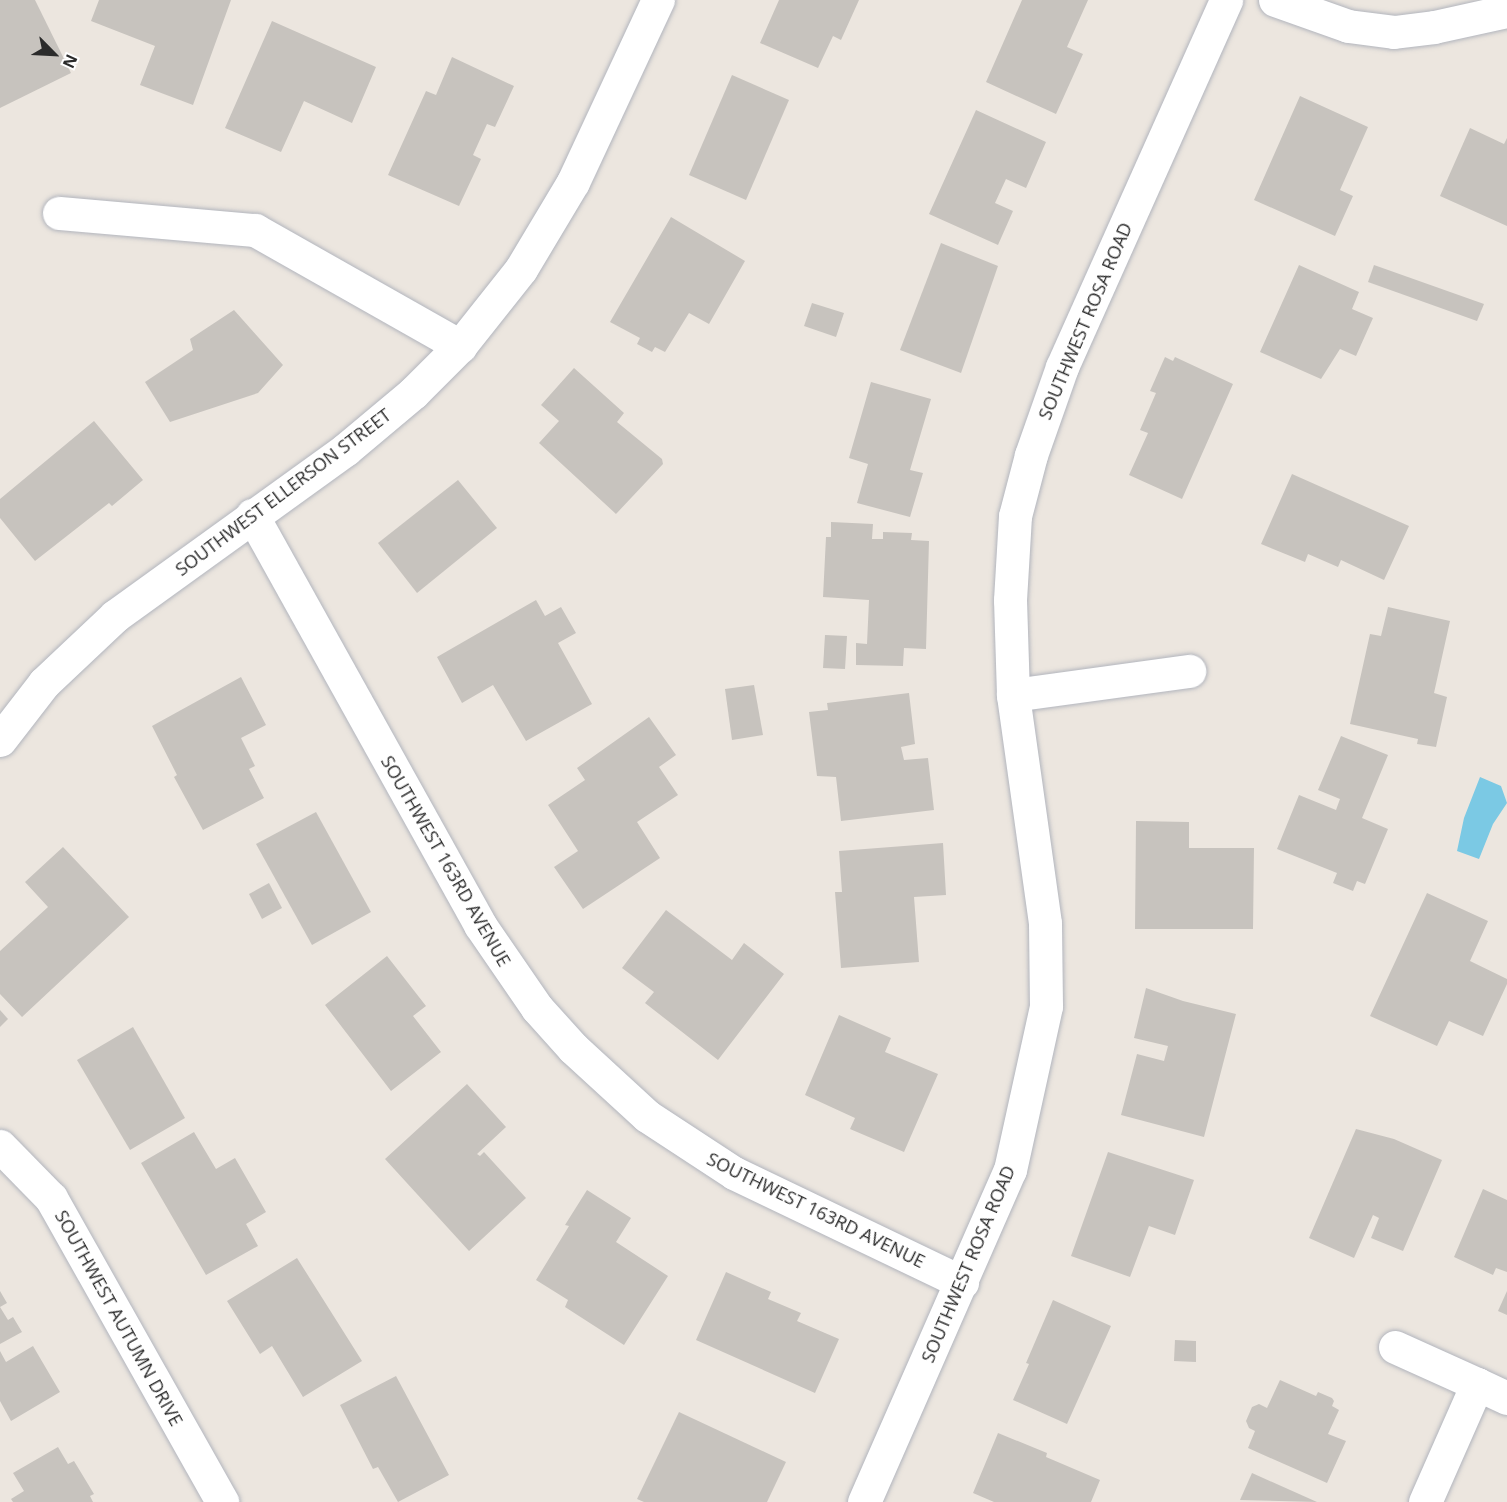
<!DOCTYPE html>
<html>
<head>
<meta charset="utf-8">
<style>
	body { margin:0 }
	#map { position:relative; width:1507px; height:1502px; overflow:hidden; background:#ece6df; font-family:"Open Sans",sans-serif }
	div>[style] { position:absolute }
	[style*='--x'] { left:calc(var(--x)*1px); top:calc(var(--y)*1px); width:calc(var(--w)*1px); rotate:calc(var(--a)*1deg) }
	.water>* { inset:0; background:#7bc9e4 }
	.building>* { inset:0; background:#c7c3be }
	.roads { filter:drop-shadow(0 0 2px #b2b5bd) drop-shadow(0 0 2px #b2b5bd) }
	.street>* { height:33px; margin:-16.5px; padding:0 16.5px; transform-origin:16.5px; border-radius:16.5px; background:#fff }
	span { translate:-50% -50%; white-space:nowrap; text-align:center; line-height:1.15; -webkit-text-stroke:6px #fff; paint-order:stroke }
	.street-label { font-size:18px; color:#2b2b2b }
	.north { position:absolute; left:24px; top:24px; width:60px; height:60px; -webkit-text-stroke:4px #fff; paint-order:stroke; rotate:114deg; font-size:16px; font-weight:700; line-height:24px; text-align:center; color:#2b2b2b }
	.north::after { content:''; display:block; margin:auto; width:21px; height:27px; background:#2b2b2b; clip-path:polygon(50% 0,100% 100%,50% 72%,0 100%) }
</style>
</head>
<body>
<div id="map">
	<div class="water">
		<i style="clip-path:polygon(1480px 777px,1501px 786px,1507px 803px,1493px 824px,1479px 859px,1457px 851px,1464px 818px)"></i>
	</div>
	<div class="building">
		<i style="clip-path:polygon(0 0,35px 0,71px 73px,0 108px)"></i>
		<i style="clip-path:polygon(99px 0,231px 0,193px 105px,140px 85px,155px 46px,91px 21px)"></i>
		<i style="clip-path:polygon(779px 0,859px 0,841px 40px,833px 36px,818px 68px,760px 43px)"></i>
		<i style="clip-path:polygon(1022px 0,1088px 0,1067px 47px,1083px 54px,1056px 114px,986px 82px)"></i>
		<i style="clip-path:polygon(272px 21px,376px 67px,352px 123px,304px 101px,281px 152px,225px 128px)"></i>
		<i style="clip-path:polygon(452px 57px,514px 86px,495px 127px,487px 124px,473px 155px,481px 159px,459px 206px,388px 175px,426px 91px,436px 95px)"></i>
		<i style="clip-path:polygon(732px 75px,789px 100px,746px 200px,689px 175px)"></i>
		<i style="clip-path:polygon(1300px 96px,1368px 127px,1340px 190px,1353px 196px,1335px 236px,1254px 200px)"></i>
		<i style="clip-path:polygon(976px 110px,1046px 142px,1026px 188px,1006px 179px,995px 203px,1013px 211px,998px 245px,929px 214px)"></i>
		<i style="clip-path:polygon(1470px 128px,1504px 144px,1507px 138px,1507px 226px,1440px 196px)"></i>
		<i style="clip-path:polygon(671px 217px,745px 261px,709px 324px,689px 313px,665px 352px,655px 347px,652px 352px,637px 344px,640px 338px,610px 322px)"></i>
		<i style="clip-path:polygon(941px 243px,998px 266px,961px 373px,900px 350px)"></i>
		<i style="clip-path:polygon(1299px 265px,1359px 292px,1352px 309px,1373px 318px,1356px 356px,1340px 349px,1321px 379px,1260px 352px)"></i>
		<i style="clip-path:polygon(1374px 265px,1484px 304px,1477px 321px,1368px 282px)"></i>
		<i style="clip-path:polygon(812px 303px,844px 313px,836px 337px,804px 326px)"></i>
		<i style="clip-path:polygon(234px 310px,283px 365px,258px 393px,170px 422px,145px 382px,193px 350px,190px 339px)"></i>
		<i style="clip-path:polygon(1165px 357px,1173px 361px,1175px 357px,1233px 384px,1182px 499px,1129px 475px,1148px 433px,1140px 430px,1156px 393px,1150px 391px)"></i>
		<i style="clip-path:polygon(574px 368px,624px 413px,617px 422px,662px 459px,663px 464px,616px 514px,539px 443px,559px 421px,541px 405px)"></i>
		<i style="clip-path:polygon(871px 382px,931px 399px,910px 470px,923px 473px,910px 517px,857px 503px,868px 464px,849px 458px)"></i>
		<i style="clip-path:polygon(94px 421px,143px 480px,112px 506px,109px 503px,35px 561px,0 518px,0 499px)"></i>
		<i style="clip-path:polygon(1292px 474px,1409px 526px,1384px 580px,1341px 560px,1338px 567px,1308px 554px,1305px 562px,1261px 544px)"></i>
		<i style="clip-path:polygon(458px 480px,497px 528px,417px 593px,378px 543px)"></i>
		<i style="clip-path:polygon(831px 522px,873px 524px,872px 539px,883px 539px,883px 532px,912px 533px,911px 540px,929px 541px,926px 649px,904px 648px,903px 666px,856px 665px,856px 643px,867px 644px,869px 600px,823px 597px,826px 537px,831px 537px)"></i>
		<i style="clip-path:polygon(536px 600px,545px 616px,561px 607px,576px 633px,558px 643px,592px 704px,526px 741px,493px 685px,462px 703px,437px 657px)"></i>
		<i style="clip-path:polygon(1388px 607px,1450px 621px,1434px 693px,1447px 697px,1436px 747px,1417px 744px,1418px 739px,1350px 724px,1370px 634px,1381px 636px)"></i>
		<i style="clip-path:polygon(825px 635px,847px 636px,845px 669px,823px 668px)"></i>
		<i style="clip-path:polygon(241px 677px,266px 725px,241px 738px,255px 766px,249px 769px,264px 798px,203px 830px,174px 777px,177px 775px,152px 726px)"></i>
		<i style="clip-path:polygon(754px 685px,763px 735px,732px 740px,725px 689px)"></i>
		<i style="clip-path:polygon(909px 693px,915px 744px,901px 747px,904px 760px,928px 758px,934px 810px,841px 821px,836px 777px,817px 776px,809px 712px,828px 710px,827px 703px)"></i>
		<i style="clip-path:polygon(649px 717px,676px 755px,659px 767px,678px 795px,637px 822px,660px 858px,583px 909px,554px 867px,578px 851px,548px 805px,585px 780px,577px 768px)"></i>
		<i style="clip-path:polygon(1341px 736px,1388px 755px,1362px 818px,1388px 829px,1365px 884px,1357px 881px,1353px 891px,1333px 883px,1337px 873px,1277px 849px,1299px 795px,1336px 810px,1340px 799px,1318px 790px)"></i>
		<i style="clip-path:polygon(316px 812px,371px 912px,312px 945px,256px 844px)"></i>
		<i style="clip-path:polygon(1136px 821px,1189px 822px,1189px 848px,1254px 848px,1253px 929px,1135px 929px)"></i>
		<i style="clip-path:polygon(943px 843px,946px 895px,914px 897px,919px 962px,841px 968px,835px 892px,842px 892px,839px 851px)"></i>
		<i style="clip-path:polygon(63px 847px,129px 917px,22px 1017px,0 994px,0 951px,48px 907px,25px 882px)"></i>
		<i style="clip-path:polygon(269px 883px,282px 908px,262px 919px,249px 894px)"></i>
		<i style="clip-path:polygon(1427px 893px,1488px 921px,1470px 961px,1507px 979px,1507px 984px,1483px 1036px,1449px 1021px,1437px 1046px,1370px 1016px)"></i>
		<i style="clip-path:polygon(666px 910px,732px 960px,744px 943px,784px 974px,718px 1060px,645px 1003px,654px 992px,622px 968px)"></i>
		<i style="clip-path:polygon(387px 956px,426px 1006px,413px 1016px,441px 1052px,391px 1091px,325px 1005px)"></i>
		<i style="clip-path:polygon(1146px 988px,1183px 1001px,1236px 1014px,1204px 1137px,1121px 1115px,1137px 1054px,1164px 1061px,1168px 1046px,1134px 1038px)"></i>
		<i style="clip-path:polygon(0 1010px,8px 1019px,0 1027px)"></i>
		<i style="clip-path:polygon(839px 1015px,891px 1038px,885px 1052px,938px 1074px,904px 1152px,850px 1129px,855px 1118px,805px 1095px)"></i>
		<i style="clip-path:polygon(133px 1027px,185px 1118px,130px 1150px,77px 1060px)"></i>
		<i style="clip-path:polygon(467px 1084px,506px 1127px,477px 1154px,480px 1156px,484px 1152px,526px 1198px,469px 1251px,385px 1159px)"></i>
		<i style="clip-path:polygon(1356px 1129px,1394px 1139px,1442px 1160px,1403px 1251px,1371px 1238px,1379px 1218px,1373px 1215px,1354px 1258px,1309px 1238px)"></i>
		<i style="clip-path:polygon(194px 1132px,216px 1169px,235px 1158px,266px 1212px,246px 1224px,258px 1246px,206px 1275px,141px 1163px)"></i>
		<i style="clip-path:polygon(1108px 1152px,1194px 1180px,1175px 1235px,1149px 1226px,1130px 1277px,1071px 1256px)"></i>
		<i style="clip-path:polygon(1483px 1189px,1507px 1200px,1507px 1272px,1496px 1268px,1493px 1275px,1454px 1257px)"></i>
		<i style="clip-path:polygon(587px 1190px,631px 1218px,616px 1242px,668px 1276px,624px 1345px,565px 1307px,568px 1300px,536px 1280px,569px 1226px,565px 1225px)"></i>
		<i style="clip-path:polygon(297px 1258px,362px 1361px,303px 1397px,272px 1346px,260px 1354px,227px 1301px)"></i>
		<i style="clip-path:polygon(726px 1272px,771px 1292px,768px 1299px,801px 1313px,797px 1321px,839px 1339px,815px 1393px,696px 1340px)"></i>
		<i style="clip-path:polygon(0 1291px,7px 1303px,0 1307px,8px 1320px,13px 1317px,22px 1332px,0 1344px)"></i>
		<i style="clip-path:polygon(1507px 1291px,1507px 1315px,1498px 1311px)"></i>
		<i style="clip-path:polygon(1053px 1300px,1111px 1326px,1067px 1424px,1013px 1400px,1029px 1364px,1026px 1363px)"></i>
		<i style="clip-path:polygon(1175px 1340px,1196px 1341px,1196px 1362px,1174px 1361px)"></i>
		<i style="clip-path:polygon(33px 1346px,60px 1392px,11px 1421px,0 1401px,0 1351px,6px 1362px)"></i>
		<i style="clip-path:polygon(396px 1376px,449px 1475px,398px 1502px,378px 1467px,373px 1469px,340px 1405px)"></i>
		<i style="clip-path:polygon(1280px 1380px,1316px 1396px,1318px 1392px,1332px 1398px,1334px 1401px,1332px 1406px,1339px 1410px,1328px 1434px,1346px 1441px,1327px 1483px,1248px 1448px,1255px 1431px,1249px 1428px,1246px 1421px,1252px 1407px,1259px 1404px,1267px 1408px)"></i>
		<i style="clip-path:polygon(679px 1412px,786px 1462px,767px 1502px,644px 1502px,637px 1499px)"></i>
		<i style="clip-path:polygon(998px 1433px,1047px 1453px,1046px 1457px,1100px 1480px,1091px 1502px,994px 1502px,973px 1493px)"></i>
		<i style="clip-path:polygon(58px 1447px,68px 1464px,74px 1461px,94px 1494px,90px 1496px,93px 1502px,13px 1502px,11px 1499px,24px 1491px,13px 1473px)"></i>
		<i style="clip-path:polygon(1252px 1473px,1317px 1502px,1240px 1500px)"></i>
	</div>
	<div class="roads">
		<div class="street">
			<i style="--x:1275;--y:0;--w:77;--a:19.6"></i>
			<i style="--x:1348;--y:26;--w:46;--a:7.4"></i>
			<i style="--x:1394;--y:32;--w:40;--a:-7.1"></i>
			<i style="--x:1434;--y:27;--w:75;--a:-12.4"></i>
			<i style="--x:59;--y:213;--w:197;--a:5"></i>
			<i style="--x:255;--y:230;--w:236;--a:29.5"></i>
			<i style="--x:252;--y:515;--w:469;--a:60.9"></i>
			<i style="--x:480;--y:925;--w:101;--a:55.5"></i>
			<i style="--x:537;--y:1008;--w:54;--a:48"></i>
			<i style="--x:573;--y:1048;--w:100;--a:42.6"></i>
			<i style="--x:647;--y:1116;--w:104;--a:33.2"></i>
			<i style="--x:734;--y:1173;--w:253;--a:25.6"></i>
			<i style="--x:1013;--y:695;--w:178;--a:-7.8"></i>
			<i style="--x:0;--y:740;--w:72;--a:-52.3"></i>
			<i style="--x:44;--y:683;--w:98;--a:-43.3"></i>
			<i style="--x:115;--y:616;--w:284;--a:-35.8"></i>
			<i style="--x:345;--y:450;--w:89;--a:-40"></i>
			<i style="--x:413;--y:393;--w:66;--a:-45"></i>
			<i style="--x:460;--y:346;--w:98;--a:-51.6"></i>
			<i style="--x:521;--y:269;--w:101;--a:-59.1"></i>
			<i style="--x:573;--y:182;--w:201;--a:-65"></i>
			<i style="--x:0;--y:1146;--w:73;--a:45.6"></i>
			<i style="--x:51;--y:1198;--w:349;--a:60.6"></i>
			<i style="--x:1395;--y:1347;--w:90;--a:24.3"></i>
			<i style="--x:864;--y:1502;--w:363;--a:-66.3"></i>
			<i style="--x:1010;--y:1170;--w:168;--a:-77.6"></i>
			<i style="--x:1046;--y:1006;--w:83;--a:-90.7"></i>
			<i style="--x:1045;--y:923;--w:230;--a:-98"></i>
			<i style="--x:1013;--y:695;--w:95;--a:-91.8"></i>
			<i style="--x:1010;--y:600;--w:84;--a:-86.6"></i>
			<i style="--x:1015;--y:516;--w:63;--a:-75.3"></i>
			<i style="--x:1031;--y:455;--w:93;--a:-70.6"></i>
			<i style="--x:1062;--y:367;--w:402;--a:-65.9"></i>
			<i style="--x:1425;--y:1502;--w:129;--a:-66.2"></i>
			<i style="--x:1477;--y:1384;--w:33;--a:25"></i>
		</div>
	</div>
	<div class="street-label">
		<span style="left:1085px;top:321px;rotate:-67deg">SOUTHWEST ROSA ROAD</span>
		<span style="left:283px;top:492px;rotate:-37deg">SOUTHWEST ELLERSON STREET</span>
		<span style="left:446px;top:861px;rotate:60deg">SOUTHWEST 163RD AVENUE</span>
		<span style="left:816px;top:1210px;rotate:26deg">SOUTHWEST 163RD AVENUE</span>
		<span style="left:968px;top:1264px;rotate:-67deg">SOUTHWEST ROSA ROAD</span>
		<span style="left:119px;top:1318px;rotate:61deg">SOUTHWEST AUTUMN DRIVE</span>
	</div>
	<div class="north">N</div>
</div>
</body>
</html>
